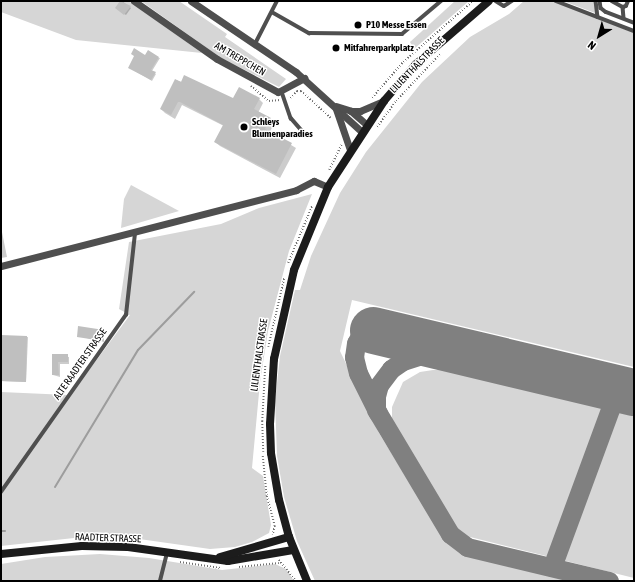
<!DOCTYPE html>
<html>
<head>
<meta charset="utf-8">
<style>
	body { margin:0 }
	#map { position:relative; width:635px; height:582px; overflow:hidden; background:#fff; font-family:"Asap Condensed",sans-serif }
	div>[style] { position:absolute }
	[style*='--x'] { left:calc(var(--x)*1px); top:calc(var(--y)*1px); width:calc(var(--w)*1px); rotate:calc(var(--a)*1deg) }
	.green>* { inset:0; background:#d6d6d6 }
	.shadow>* { inset:0; background:#0003 }
	.stream>* { height:2px; margin:-1px; padding:0 1px; transform-origin:1px; border-radius:1px; background:#9d9d9d }
	.taxiway>* { height:19px; margin:-9.5px; padding:0 9.5px; transform-origin:9.5px; border-radius:9.5px; background:#808080 }
	.runway>* { height:47px; margin:-23.5px; padding:0 23.5px; transform-origin:23.5px; border-radius:23.5px; background:#808080 }
	.building>* { inset:0; background:#bfbfbf }
	.path>* { height:1.5px; margin-top:-0.75px; transform-origin:0; background:repeating-linear-gradient(90deg,#717171 0 1px,transparent 0 3px) }
	.service>* { height:3.5px; margin:-1.75px; padding:0 1.75px; transform-origin:1.75px; border-radius:1.75px; background:#4f4f4f }
	.minor>* { height:7px; margin:-3.5px; padding:0 3.5px; transform-origin:3.5px; border-radius:3.5px; background:#4f4f4f }
	.secondary>* { height:8px; margin:-4px; padding:0 4px; transform-origin:4px; border-radius:4px; background:#1c1c1c }
	.dots>* { width:11px; height:11px; translate:-50% -50%; box-sizing:border-box; border:2px solid #fff; border-radius:50% }
	span { translate:-50% -50%; white-space:nowrap; text-align:center; line-height:1.15; -webkit-text-stroke:3px #fff; paint-order:stroke }
	.poi-label { font-size:10px; color:#000; font-weight:700 }
	.left { translate:0 -50%; text-align:left }
	.street-label { font-size:10px; color:#000 }
	.frame { position:absolute; inset:0; border:2px solid #000; pointer-events:none }
	.north { position:absolute; left:579px; top:16px; width:40px; height:40px; -webkit-text-stroke:3px #fff; paint-order:stroke; rotate:217deg; font-size:11px; font-weight:700; line-height:16px; text-align:center; color:#000 }
	.north::after { content:''; display:block; margin:auto; width:14px; height:18px; background:#000; clip-path:polygon(50% 0,100% 100%,50% 72%,0 100%) }
</style>
</head>
<body>
<div id="map">
	<div class="green">
		<i style="clip-path:polygon(1px 1px,129px 1px,202px 53px,76px 40px,1px 12px)"></i>
		<i style="clip-path:polygon(141px 1px,179px 1px,227px 34px,225px 37px,286px 79px,279px 87px,221px 58px)"></i>
		<i style="clip-path:polygon(455px 1px,469px 1px,414px 49px,410px 42px)"></i>
		<i style="clip-path:polygon(524px 1px,554px 1px,634px 33px,634px 367px,352px 300px,340px 351px,379px 433px,444px 539px,459px 552px,578px 581px,315px 581px,297px 541px,284px 497px,277px 456px,275px 401px,280px 356px,295px 290px,300px 290px,311px 256px,340px 193px,366px 152px,422px 82px,470px 37px,509px 14px)"></i>
		<i style="clip-path:polygon(563px 1px,595px 1px,595px 13px,574px 5px)"></i>
		<i style="clip-path:polygon(131px 185px,179px 211px,121px 228px,124px 199px)"></i>
		<i style="clip-path:polygon(312px 194px,289px 251px,268px 331px,260px 382px,252px 468px,263px 476px,271px 525px,269px 533px,252px 542px,235px 547px,210px 549px,125px 537px,74px 538px,1px 546px,1px 392px,68px 395px,17px 467px,130px 315px,119px 309px,129px 242px,221px 224px,259px 208px)"></i>
		<i style="clip-path:polygon(433px 370px,445px 370px,634px 416px,634px 578px,466px 536px,458px 530px,392px 420px,392px 407px,403px 382px,420px 372px)"></i>
		<i style="clip-path:polygon(100px 554px,149px 558px,222px 570px,275px 564px,286px 569px,294px 581px,1px 581px,1px 564px,45px 557px)"></i>
	</div>
	<div class="shadow">
		<i style="clip-path:polygon(122px 1px,131px 8px,126px 15px,116px 8px)"></i>
		<i style="clip-path:polygon(145px 56px,160px 58px,152px 71px,156px 74px,152px 81px,130px 68px)"></i>
		<i style="clip-path:polygon(176px 80px,234px 100px,259px 99px,263px 103px,258px 113px,274px 123px,270px 132px,296px 148px,280px 178px,220px 146px,215px 142px,224px 126px,182px 105px,175px 119px,165px 113px,161px 109px)"></i>
		<i style="clip-path:polygon(1px 227px,7px 257px,1px 258px)"></i>
		<i style="clip-path:polygon(104px 331px,104px 342px,78px 336px)"></i>
		<i style="clip-path:polygon(1px 336px,28px 337px,26px 382px,1px 381px)"></i>
		<i style="clip-path:polygon(53px 355px,69px 357px,69px 364px,60px 364px,60px 377px,53px 375px)"></i>
	</div>
	<div class="stream">
		<i style="--x:55;--y:487;--w:160;--a:-58.8"></i>
		<i style="--x:138;--y:350;--w:81;--a:-46"></i>
		<i style="--x:1;--y:531;--w:4;--a:0"></i>
	</div>
	<div class="taxiway">
		<i style="--x:373;--y:330;--w:13;--a:162"></i>
		<i style="--x:361;--y:334;--w:10;--a:119"></i>
		<i style="--x:356;--y:343;--w:14;--a:98"></i>
		<i style="--x:354;--y:357;--w:16;--a:76"></i>
		<i style="--x:358;--y:373;--w:45;--a:63.4"></i>
		<i style="--x:378;--y:413;--w:141;--a:59.2"></i>
		<i style="--x:450;--y:534;--w:21;--a:37"></i>
		<i style="--x:467;--y:547;--w:146;--a:13.5"></i>
		<i style="--x:376;--y:410;--w:14;--a:-90"></i>
		<i style="--x:376;--y:396;--w:11;--a:-75"></i>
		<i style="--x:379;--y:385;--w:20;--a:-53"></i>
		<i style="--x:391;--y:369;--w:14;--a:-34"></i>
		<i style="--x:403;--y:361;--w:32;--a:-18"></i>
		<i style="--x:433;--y:351;--w:43;--a:5.3"></i>
		<i style="--x:552;--y:567;--w:191;--a:-69.8"></i>
	</div>
	<div class="runway">
		<i style="--x:373;--y:330;--w:268;--a:13.4"></i>
	</div>
	<div class="building">
		<i style="clip-path:polygon(120px 1px,131px 6px,124px 15px,115px 8px)"></i>
		<i style="clip-path:polygon(134px 48px,145px 55px,148px 50px,159px 57px,151px 70px,156px 72px,151px 80px,128px 68px,134px 56px,131px 54px)"></i>
		<i style="clip-path:polygon(184px 75px,233px 98px,239px 87px,260px 98px,254px 109px,271px 118px,265px 129px,292px 143px,276px 174px,214px 142px,223px 125px,180px 102px,178px 102px,171px 115px,160px 109px,175px 79px,181px 82px)"></i>
		<i style="clip-path:polygon(78px 326px,104px 330px,103px 341px,77px 337px)"></i>
		<i style="clip-path:polygon(1px 335px,27px 336px,26px 382px,1px 381px)"></i>
		<i style="clip-path:polygon(52px 354px,68px 354px,68px 362px,58px 362px,59px 375px,52px 375px)"></i>
	</div>
	<div class="path">
		<i style="--x:251;--y:86;--w:23;--a:40"></i>
		<i style="--x:269;--y:101;--w:11;--a:-5"></i>
		<i style="--x:290;--y:98;--w:10;--a:-45"></i>
		<i style="--x:297;--y:91;--w:4;--a:0"></i>
		<i style="--x:301;--y:91;--w:40;--a:42"></i>
		<i style="--x:372;--y:98;--w:48;--a:-49.3"></i>
		<i style="--x:403;--y:62;--w:93;--a:-41.1"></i>
		<i style="--x:377;--y:127;--w:32;--a:-54"></i>
		<i style="--x:396;--y:101;--w:64;--a:-46.9"></i>
		<i style="--x:329;--y:170;--w:28;--a:-64"></i>
		<i style="--x:288;--y:263;--w:62;--a:-67.2"></i>
		<i style="--x:268;--y:347;--w:71;--a:-76.9"></i>
		<i style="--x:263;--y:452;--w:31;--a:-92"></i>
		<i style="--x:262;--y:421;--w:55;--a:-86.9"></i>
		<i style="--x:263;--y:456;--w:40;--a:84.3"></i>
		<i style="--x:267;--y:496;--w:31;--a:75"></i>
		<i style="--x:275;--y:526;--w:9;--a:103"></i>
		<i style="--x:279;--y:560;--w:27;--a:51"></i>
		<i style="--x:180;--y:562;--w:41;--a:8.3"></i>
		<i style="--x:239;--y:567;--w:40;--a:-5.7"></i>
	</div>
	<div class="service">
		<i style="--x:496;--y:1;--w:9;--a:32"></i>
		<i style="--x:504;--y:6;--w:9;--a:-32"></i>
		<i style="--x:556;--y:1;--w:84;--a:21"></i>
		<i style="--x:596;--y:1;--w:16;--a:83"></i>
		<i style="--x:600;--y:1;--w:7;--a:82"></i>
		<i style="--x:601;--y:8;--w:6;--a:39"></i>
		<i style="--x:606;--y:12;--w:30;--a:21"></i>
		<i style="--x:612;--y:1;--w:13;--a:29"></i>
		<i style="--x:623;--y:7;--w:3;--a:-18"></i>
		<i style="--x:626;--y:6;--w:5;--a:-68"></i>
		<i style="--x:623;--y:7;--w:11;--a:85"></i>
		<i style="--x:272;--y:12;--w:43;--a:29.6"></i>
		<i style="--x:309;--y:33;--w:93;--a:0.6"></i>
		<i style="--x:402;--y:34;--w:51;--a:-40.2"></i>
		<i style="--x:255;--y:44;--w:48;--a:-62.9"></i>
		<i style="--x:282;--y:92;--w:28;--a:71"></i>
		<i style="--x:291;--y:118;--w:20;--a:49"></i>
		<i style="--x:1;--y:492;--w:217;--a:-54.8"></i>
		<i style="--x:126;--y:315;--w:82;--a:-83.7"></i>
		<i style="--x:160;--y:581;--w:29;--a:-76"></i>
	</div>
	<div class="minor">
		<i style="--x:134;--y:1;--w:101;--a:34.9"></i>
		<i style="--x:217;--y:59;--w:69;--a:28.4"></i>
		<i style="--x:278;--y:92;--w:30;--a:-28"></i>
		<i style="--x:191;--y:1;--w:127;--a:34.1"></i>
		<i style="--x:296;--y:72;--w:89;--a:42.3"></i>
		<i style="--x:336;--y:106;--w:16;--a:18"></i>
		<i style="--x:351;--y:111;--w:9;--a:0"></i>
		<i style="--x:360;--y:111;--w:26;--a:-23"></i>
		<i style="--x:336;--y:109;--w:43;--a:71.1"></i>
		<i style="--x:351;--y:111;--w:21;--a:41"></i>
		<i style="--x:1;--y:266;--w:305;--a:-14.4"></i>
		<i style="--x:296;--y:190;--w:20;--a:-27"></i>
		<i style="--x:314;--y:181;--w:15;--a:23"></i>
	</div>
	<div class="secondary">
		<i style="--x:1;--y:554;--w:81;--a:-5.6"></i>
		<i style="--x:82;--y:546;--w:46;--a:1.2"></i>
		<i style="--x:128;--y:547;--w:101;--a:8"></i>
		<i style="--x:228;--y:561;--w:66;--a:-9.6"></i>
		<i style="--x:220;--y:557;--w:72;--a:-16.2"></i>
		<i style="--x:307;--y:581;--w:48;--a:-112.2"></i>
		<i style="--x:289;--y:537;--w:38;--a:-105"></i>
		<i style="--x:279;--y:500;--w:48;--a:-99.7"></i>
		<i style="--x:271;--y:453;--w:29;--a:-92"></i>
		<i style="--x:270;--y:424;--w:65;--a:-86.5"></i>
		<i style="--x:274;--y:359;--w:91;--a:-77.3"></i>
		<i style="--x:294;--y:270;--w:90;--a:-67.7"></i>
		<i style="--x:328;--y:187;--w:103;--a:-56.9"></i>
		<i style="--x:384;--y:101;--w:49;--a:-49.1"></i>
		<i style="--x:416;--y:64;--w:96;--a:-40.8"></i>
	</div>
	<div class="dots">
		<i style="left:358px;top:25px;background:#000"></i>
		<i style="left:336px;top:48px;background:#000"></i>
		<i style="left:244px;top:127px;background:#000"></i>
	</div>
	<div class="poi-label">
		<span class="left" style="left:366px;top:25px">P10 Messe Essen</span>
		<span class="left" style="left:344px;top:48px">Mitfahrerparkplatz</span>
		<span class="left" style="left:252px;top:127px">Schleys<br>Blumenparadies</span>
	</div>
	<div class="street-label">
		<span style="left:240px;top:59px;rotate:30deg">AM TREPPCHEN</span>
		<span style="left:417px;top:65px;rotate:-46deg">LILIENTHALSTRASSE</span>
		<span style="left:259px;top:355px;rotate:-82deg">LILIENTHALSTRASSE</span>
		<span style="left:80px;top:364px;rotate:-55deg">ALTE RAADTER STRASSE</span>
		<span style="left:108px;top:538px;rotate:2deg">RAADTER STRASSE</span>
	</div>
	<div class="frame"></div>
	<div class="north">N</div>
</div>
</body>
</html>
